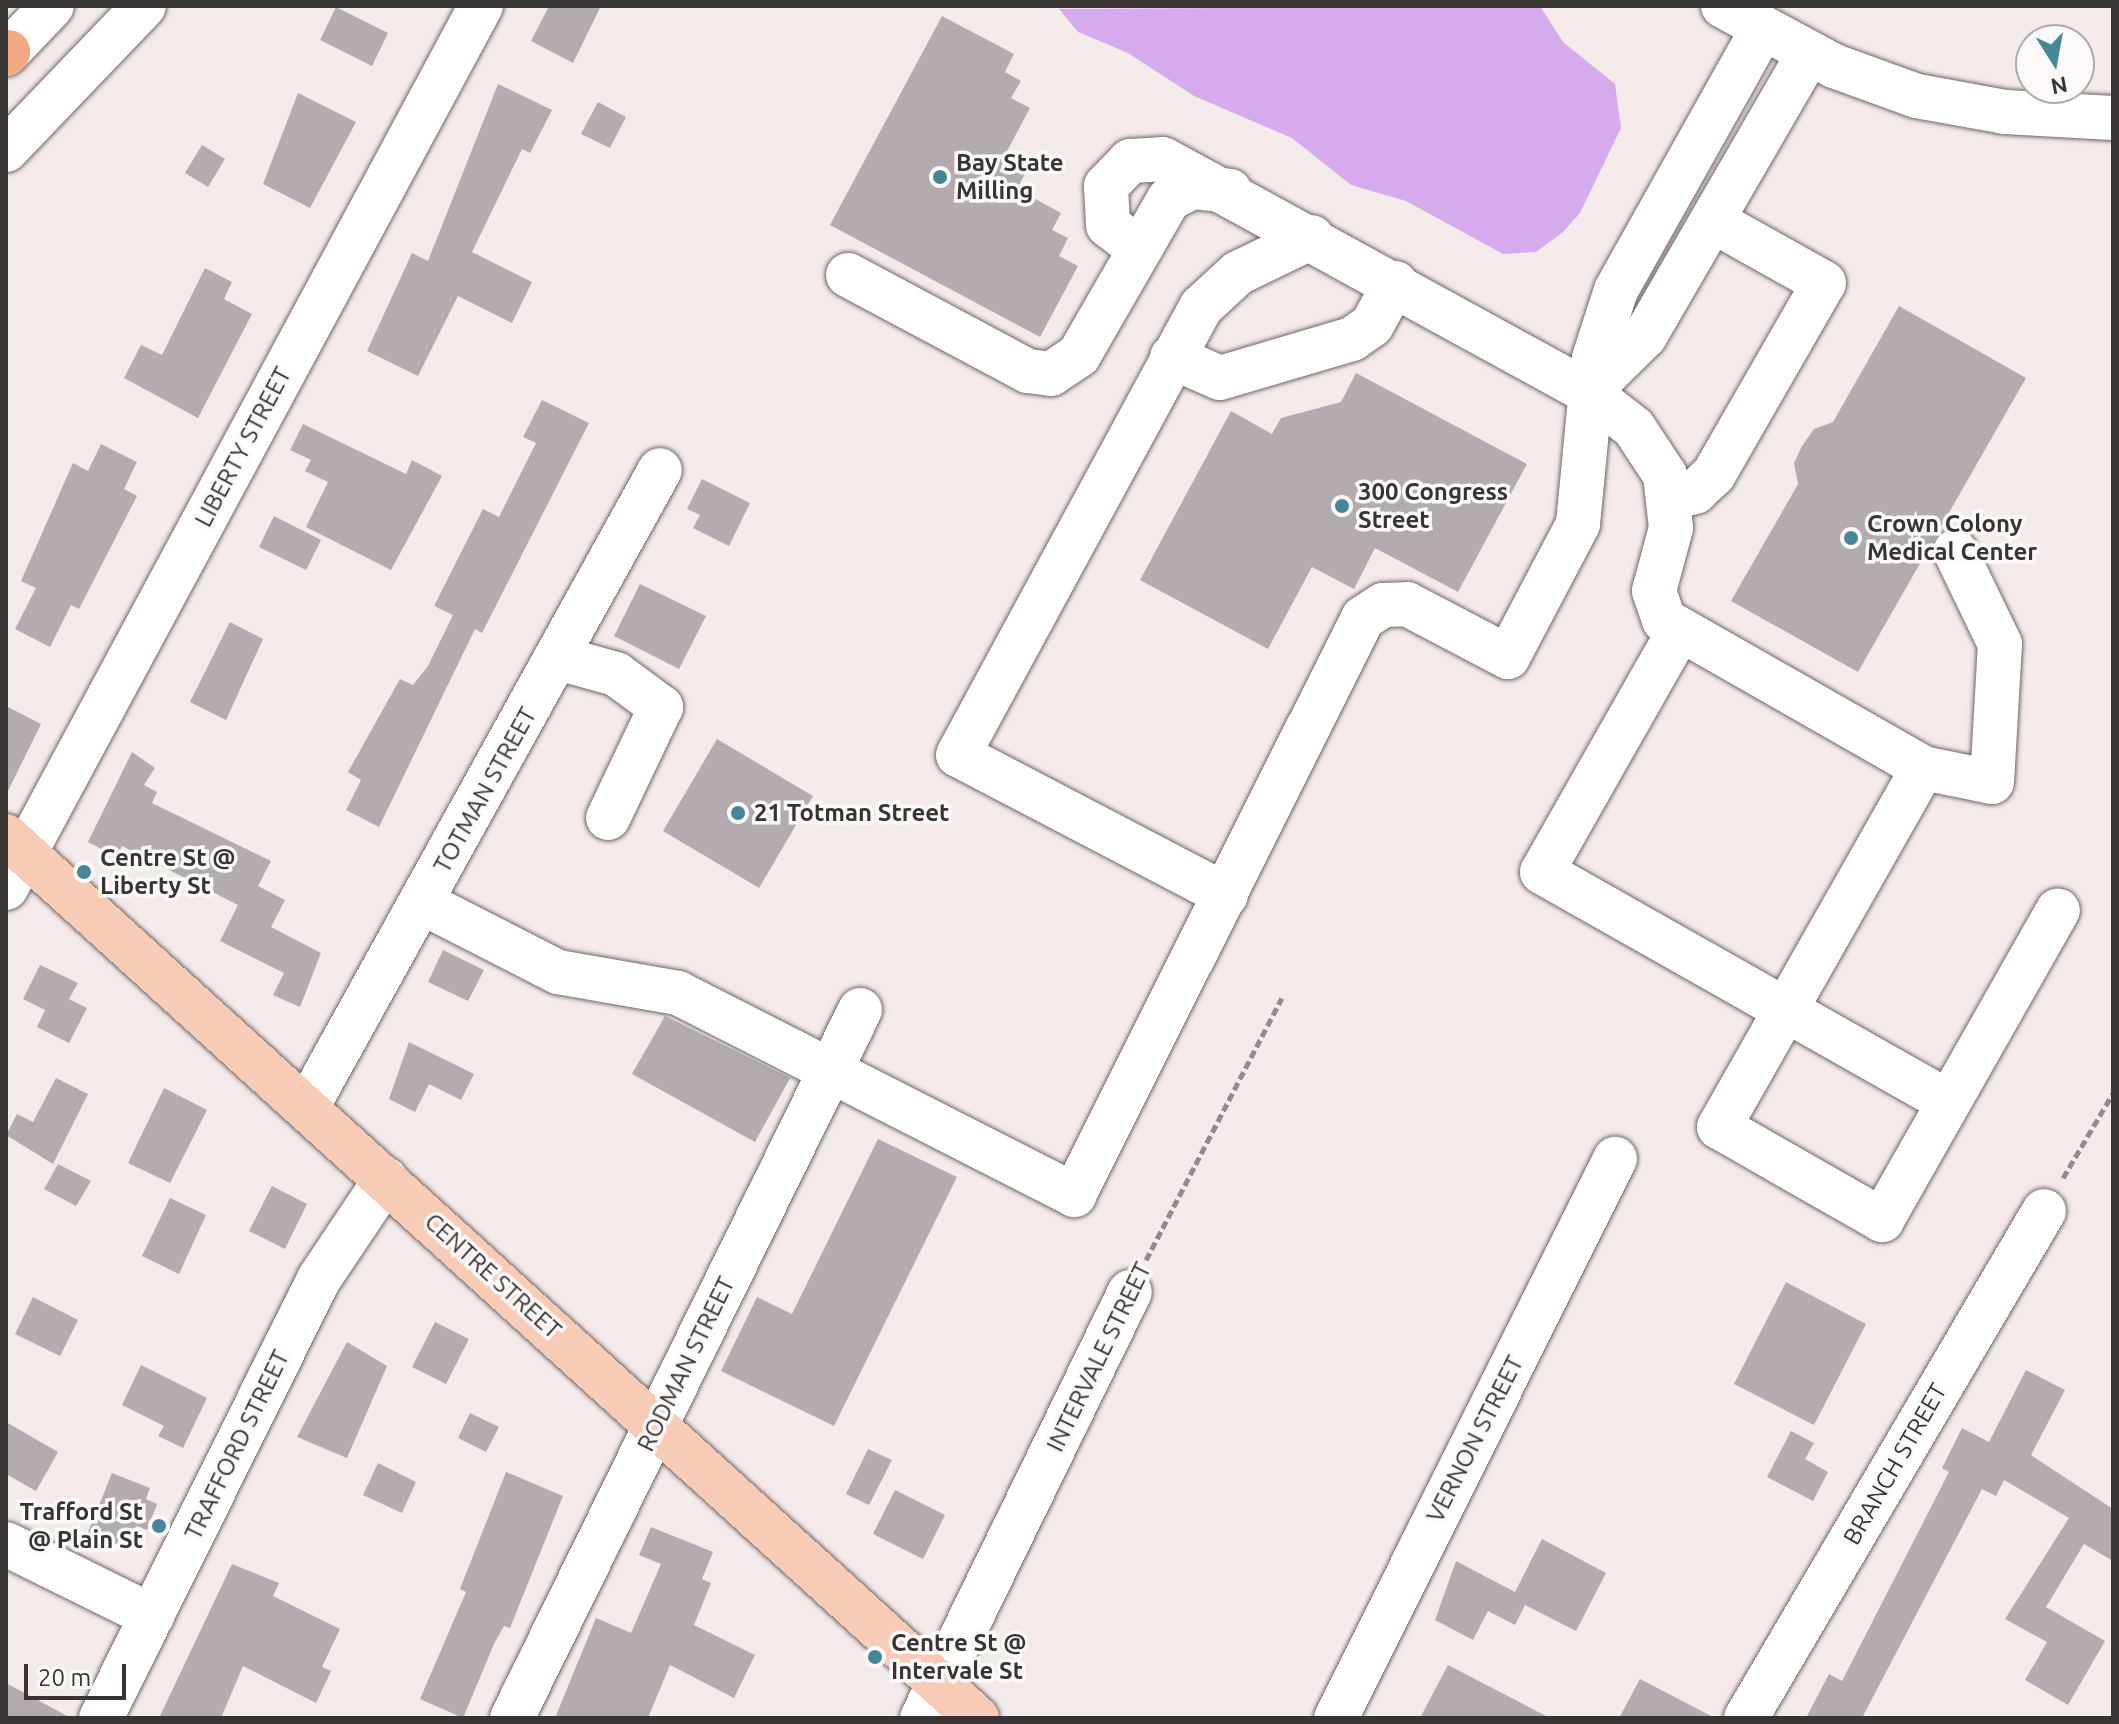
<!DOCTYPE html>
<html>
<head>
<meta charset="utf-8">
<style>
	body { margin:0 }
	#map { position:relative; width:2119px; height:1724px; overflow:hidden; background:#f5eaea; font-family:Ubuntu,sans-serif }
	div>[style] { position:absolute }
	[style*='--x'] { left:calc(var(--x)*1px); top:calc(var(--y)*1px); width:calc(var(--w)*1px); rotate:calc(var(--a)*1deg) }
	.water>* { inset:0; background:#d5abed }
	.building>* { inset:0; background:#b4abb0 }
	.path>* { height:5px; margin-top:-2.5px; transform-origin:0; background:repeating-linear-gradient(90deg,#928b8b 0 8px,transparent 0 12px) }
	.roads { filter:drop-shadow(0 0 2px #706666) drop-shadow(0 0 2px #706666) }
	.minor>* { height:44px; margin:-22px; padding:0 22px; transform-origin:22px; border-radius:22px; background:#fff }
	.major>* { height:44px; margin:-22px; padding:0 22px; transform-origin:22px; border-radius:22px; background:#f7cbb5 }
	.highway>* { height:44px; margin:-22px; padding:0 22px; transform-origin:22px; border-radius:22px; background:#f1a883 }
	.dots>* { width:22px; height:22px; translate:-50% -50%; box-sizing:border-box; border:4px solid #fef9f9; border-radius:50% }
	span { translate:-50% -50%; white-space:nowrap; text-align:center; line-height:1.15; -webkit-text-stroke:7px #fef9f9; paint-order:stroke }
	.poi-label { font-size:24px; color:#393434; font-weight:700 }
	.left { translate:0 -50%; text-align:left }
	.right { translate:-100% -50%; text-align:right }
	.street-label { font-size:24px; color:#393434 }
	.frame { position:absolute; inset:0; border:8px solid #393434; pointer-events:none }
	.north { position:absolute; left:2015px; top:24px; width:80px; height:80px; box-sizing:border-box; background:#fef9f9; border:2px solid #afaaaa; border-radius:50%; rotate:169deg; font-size:22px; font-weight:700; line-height:32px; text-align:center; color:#393434 }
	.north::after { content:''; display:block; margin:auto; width:28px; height:36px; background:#458698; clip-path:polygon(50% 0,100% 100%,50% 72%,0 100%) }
	.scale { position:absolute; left:24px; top:1664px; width:102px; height:36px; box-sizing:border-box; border:4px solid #393434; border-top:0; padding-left:10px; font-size:24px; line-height:28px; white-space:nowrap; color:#393434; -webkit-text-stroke:6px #fef9f9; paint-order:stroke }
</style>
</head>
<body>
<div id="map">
	<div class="water">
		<i style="clip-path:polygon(1540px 6px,1563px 42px,1615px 84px,1621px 128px,1580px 213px,1563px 232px,1536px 252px,1503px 254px,1406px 201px,1351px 185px,1292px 138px,1194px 96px,1128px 53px,1078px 32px,1059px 9px)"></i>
	</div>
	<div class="building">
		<i style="clip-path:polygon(549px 6px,601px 6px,573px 63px,531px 41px)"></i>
		<i style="clip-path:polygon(336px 7px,388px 33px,372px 66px,320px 40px)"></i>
		<i style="clip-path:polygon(942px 16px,1014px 54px,1005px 72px,1021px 81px,1011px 98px,1030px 108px,1007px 151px,1030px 164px,1017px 189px,1061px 213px,1052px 230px,1068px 238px,1059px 256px,1078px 266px,1040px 337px,830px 225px)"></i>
		<i style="clip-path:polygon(498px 84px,552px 110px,530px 153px,522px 149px,472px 252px,532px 282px,512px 323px,458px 296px,418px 376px,367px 351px,412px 253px,428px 261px)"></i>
		<i style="clip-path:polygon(298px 93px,356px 122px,310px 208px,263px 184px)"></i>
		<i style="clip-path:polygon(598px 102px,626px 117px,610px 148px,581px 134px)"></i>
		<i style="clip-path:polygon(202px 145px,225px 159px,208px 187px,185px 173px)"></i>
		<i style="clip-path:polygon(205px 268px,232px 282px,224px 299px,252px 314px,198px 418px,124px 378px,141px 345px,162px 355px)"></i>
		<i style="clip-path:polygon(1899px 306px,2026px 378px,1858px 672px,1731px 601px,1798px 484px,1794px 463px,1802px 446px,1814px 429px,1833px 422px)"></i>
		<i style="clip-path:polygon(1356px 373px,1527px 464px,1458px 592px,1375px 548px,1354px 589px,1312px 567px,1268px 649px,1140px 580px,1231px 411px,1272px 434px,1281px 418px,1341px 402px)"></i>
		<i style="clip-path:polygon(542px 400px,589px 423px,482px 633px,475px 629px,379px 827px,346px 810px,361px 780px,348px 772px,400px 679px,413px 685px,428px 666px,453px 615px,434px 606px,483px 509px,499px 517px,536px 443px,523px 437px)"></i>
		<i style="clip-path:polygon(303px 424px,406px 474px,412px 460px,442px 476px,391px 570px,306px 527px,328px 482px,305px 471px,311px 460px,290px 450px)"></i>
		<i style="clip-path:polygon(101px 444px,137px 462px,124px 489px,137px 496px,79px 609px,71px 605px,50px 647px,15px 629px,36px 588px,21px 581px,73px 463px,88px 471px)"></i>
		<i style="clip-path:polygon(702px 479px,750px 503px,729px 546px,693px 528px,700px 515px,687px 509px)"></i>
		<i style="clip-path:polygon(274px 516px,321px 540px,306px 570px,259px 547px)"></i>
		<i style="clip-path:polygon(640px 584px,706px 616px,679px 669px,614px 636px)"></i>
		<i style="clip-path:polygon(230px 622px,263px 639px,226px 720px,190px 702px)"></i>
		<i style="clip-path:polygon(6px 706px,41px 724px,6px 795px)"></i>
		<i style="clip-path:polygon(717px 739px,813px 796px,759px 888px,663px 831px)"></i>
		<i style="clip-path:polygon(132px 752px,155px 768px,144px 785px,157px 792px,152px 803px,271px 861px,258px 886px,285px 900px,271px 927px,321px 953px,300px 1007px,273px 995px,284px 973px,220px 941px,238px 905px,122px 846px,117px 857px,88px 842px)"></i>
		<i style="clip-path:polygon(443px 950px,484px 970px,468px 1001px,428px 982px)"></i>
		<i style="clip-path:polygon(40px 965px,78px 983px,69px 999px,87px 1008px,69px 1043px,37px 1027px,45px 1010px,23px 999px)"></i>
		<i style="clip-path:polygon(665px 1016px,790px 1078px,755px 1142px,632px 1074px)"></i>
		<i style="clip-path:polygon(409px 1042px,474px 1074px,461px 1100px,429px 1084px,415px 1112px,389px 1099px)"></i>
		<i style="clip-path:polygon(56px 1078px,88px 1094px,53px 1164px,6px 1135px,17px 1114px,33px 1122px)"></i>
		<i style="clip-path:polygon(164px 1088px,207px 1110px,170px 1183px,128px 1163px)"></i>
		<i style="clip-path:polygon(878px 1139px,957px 1177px,834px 1426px,721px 1371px,757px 1297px,792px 1314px)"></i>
		<i style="clip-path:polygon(58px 1164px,91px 1181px,76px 1206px,44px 1189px)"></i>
		<i style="clip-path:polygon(272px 1186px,307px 1204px,285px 1249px,249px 1231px)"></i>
		<i style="clip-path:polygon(170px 1198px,206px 1215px,179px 1274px,142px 1256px)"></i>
		<i style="clip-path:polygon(1786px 1282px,1866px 1324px,1814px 1425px,1734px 1384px)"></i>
		<i style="clip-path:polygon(33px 1297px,78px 1320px,60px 1356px,15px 1334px)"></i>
		<i style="clip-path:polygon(435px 1322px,469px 1339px,446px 1384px,412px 1367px)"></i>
		<i style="clip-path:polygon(347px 1342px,387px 1366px,347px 1458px,297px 1437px)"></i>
		<i style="clip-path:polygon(141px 1365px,207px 1398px,183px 1448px,158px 1436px,164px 1426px,122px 1405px)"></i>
		<i style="clip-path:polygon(2026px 1370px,2065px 1390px,2031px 1455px,2113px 1509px,2113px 1561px,2084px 1544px,2046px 1607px,2105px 1641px,2068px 1705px,2025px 1680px,2047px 1642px,2005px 1619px,2069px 1518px,2004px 1480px,1996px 1496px,1982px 1489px,1862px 1718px,1806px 1718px,1829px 1674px,1842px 1681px,1949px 1472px,1942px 1468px,1962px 1428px,1989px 1442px)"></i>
		<i style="clip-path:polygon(470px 1413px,499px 1427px,486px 1452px,458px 1438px)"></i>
		<i style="clip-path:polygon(6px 1422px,58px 1452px,36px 1491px,6px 1474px)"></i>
		<i style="clip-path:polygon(1791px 1431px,1814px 1443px,1805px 1459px,1828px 1472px,1813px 1501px,1767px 1477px)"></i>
		<i style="clip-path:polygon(868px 1449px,892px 1460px,869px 1505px,846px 1494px)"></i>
		<i style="clip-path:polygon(378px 1463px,416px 1482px,402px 1513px,363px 1495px)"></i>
		<i style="clip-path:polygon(506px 1472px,563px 1496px,510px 1628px,504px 1626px,494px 1644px,463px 1718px,420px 1699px,466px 1592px,460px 1589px)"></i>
		<i style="clip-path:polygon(112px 1473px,150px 1488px,146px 1499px,157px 1504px,147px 1530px,136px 1526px,126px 1548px,88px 1532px)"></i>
		<i style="clip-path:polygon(895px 1490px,945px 1515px,923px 1559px,873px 1534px)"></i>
		<i style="clip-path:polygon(651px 1527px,713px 1552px,702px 1579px,711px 1583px,694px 1625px,755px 1655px,734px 1698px,670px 1665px,648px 1718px,555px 1718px,596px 1618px,631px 1633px,661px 1564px,639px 1555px)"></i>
		<i style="clip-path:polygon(1542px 1539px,1606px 1573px,1576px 1631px,1525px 1605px,1515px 1625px,1488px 1611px,1473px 1640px,1435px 1620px,1456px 1561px,1515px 1592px)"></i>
		<i style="clip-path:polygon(232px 1564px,279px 1583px,273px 1596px,340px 1629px,322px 1667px,331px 1671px,316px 1703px,243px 1666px,221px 1718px,159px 1718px)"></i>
		<i style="clip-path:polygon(1448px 1665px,1550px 1718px,1420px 1718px)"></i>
		<i style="clip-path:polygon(1640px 1679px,1715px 1718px,1619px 1718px)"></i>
		<i style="clip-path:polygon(6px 1683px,71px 1718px,6px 1718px)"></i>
	</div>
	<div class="path">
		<i style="--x:2063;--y:1178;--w:99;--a:-59.5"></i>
		<i style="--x:1146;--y:1260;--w:295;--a:-62.6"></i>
	</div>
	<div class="roads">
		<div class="minor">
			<i style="--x:1723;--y:6;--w:126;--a:28.4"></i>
			<i style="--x:1834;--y:66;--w:88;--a:19.9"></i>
			<i style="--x:1917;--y:96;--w:89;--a:10.3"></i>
			<i style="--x:2005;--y:112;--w:108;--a:3.2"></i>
			<i style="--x:6;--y:54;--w:66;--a:-46.2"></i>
			<i style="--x:6;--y:150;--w:199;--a:-46.2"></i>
			<i style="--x:1137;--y:247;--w:36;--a:-143"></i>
			<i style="--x:1108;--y:225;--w:39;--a:-93"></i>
			<i style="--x:1106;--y:186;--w:35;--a:-46"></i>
			<i style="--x:1130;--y:161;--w:33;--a:-3"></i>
			<i style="--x:1163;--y:159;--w:485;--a:28.7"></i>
			<i style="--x:1588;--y:392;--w:58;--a:38"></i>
			<i style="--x:1634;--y:428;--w:56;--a:56.6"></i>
			<i style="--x:1665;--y:475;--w:53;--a:83.5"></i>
			<i style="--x:1671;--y:528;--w:65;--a:105.1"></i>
			<i style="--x:1654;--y:591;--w:31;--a:71"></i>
			<i style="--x:1664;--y:620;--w:298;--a:29.7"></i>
			<i style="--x:1923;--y:768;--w:70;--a:11.5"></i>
			<i style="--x:1992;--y:782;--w:138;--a:-86.7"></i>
			<i style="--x:2000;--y:644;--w:103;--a:-115.8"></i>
			<i style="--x:848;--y:275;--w:204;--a:28.1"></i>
			<i style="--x:1028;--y:371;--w:23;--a:7"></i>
			<i style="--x:1051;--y:374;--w:34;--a:-34"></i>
			<i style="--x:1079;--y:355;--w:180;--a:-60"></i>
			<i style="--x:1169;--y:199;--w:27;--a:-27"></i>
			<i style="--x:1193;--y:187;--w:37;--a:6"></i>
			<i style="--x:1172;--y:357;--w:52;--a:23.6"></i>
			<i style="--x:1220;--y:378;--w:138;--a:-16.5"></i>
			<i style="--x:1352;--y:339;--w:24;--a:-35"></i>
			<i style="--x:1372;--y:325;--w:48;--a:-61.3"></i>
			<i style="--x:1588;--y:392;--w:80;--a:-44.5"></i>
			<i style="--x:1645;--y:336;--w:327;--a:-59.9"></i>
			<i style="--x:1671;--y:498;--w:25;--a:-14"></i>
			<i style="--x:1695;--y:492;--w:26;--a:-43"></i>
			<i style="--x:1714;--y:474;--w:220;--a:-60.1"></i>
			<i style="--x:1824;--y:283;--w:127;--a:-150.8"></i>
			<i style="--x:1679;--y:631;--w:277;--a:119.6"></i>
			<i style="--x:1542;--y:872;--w:467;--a:29.5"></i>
			<i style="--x:558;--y:658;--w:60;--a:15.4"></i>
			<i style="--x:616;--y:674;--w:56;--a:36.3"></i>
			<i style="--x:661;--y:707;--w:123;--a:115.5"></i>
			<i style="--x:1923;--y:768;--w:413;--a:119.6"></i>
			<i style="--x:1719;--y:1127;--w:188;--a:29.7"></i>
			<i style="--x:1882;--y:1220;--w:356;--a:-60.4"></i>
			<i style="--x:6;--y:888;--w:1002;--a:-61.7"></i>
			<i style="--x:1226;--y:895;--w:302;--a:-152.4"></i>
			<i style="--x:958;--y:755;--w:510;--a:-61.52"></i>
			<i style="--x:1201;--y:307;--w:50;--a:-42.6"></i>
			<i style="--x:1238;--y:273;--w:82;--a:-25.9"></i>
			<i style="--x:423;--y:903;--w:152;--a:27.1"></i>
			<i style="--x:558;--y:972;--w:122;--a:9.9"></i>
			<i style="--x:678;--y:993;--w:445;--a:27"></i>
			<i style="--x:1074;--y:1195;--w:645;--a:-63.4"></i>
			<i style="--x:1363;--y:618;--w:24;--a:-33"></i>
			<i style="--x:1383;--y:605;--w:24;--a:-2"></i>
			<i style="--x:1407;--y:604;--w:114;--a:27.7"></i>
			<i style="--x:1508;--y:657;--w:150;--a:-62.2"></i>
			<i style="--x:1578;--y:524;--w:167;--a:-84.5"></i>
			<i style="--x:1594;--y:358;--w:71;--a:-72.1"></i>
			<i style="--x:1616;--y:290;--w:300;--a:-60.7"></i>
			<i style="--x:307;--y:1107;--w:728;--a:-61.01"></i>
			<i style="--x:6;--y:1544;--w:163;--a:26.3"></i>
			<i style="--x:101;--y:1718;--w:490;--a:-63.6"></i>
			<i style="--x:319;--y:1279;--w:120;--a:-56.2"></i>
			<i style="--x:512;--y:1718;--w:789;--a:-63.82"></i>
			<i style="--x:922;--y:1718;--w:474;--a:-64"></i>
			<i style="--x:1336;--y:1718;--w:625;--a:-63.48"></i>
			<i style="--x:1746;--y:1718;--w:588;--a:-59.55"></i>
		</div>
		<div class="major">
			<i style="--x:6;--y:836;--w:1312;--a:42.25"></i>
		</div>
		<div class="highway">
			<i style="--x:6;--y:54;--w:3;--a:-45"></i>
		</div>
	</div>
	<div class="dots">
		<i style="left:940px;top:177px;background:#458698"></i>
		<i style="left:1342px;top:506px;background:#458698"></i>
		<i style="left:1851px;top:538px;background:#458698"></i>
		<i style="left:738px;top:813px;background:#458698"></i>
		<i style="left:84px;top:872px;background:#458698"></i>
		<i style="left:159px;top:1526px;background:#458698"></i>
		<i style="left:875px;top:1657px;background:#458698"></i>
	</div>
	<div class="poi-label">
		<span class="left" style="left:956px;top:177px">Bay State<br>Milling</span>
		<span class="left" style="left:1358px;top:506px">300 Congress<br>Street</span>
		<span class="left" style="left:1867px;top:538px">Crown Colony<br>Medical Center</span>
		<span class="left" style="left:754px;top:813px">21 Totman Street</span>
		<span class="left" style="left:100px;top:872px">Centre St @<br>Liberty St</span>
		<span class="right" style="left:143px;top:1526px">Trafford St<br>@ Plain St</span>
		<span class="left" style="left:891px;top:1657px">Centre St @<br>Intervale St</span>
	</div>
	<div class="street-label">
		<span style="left:243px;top:447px;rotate:-62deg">LIBERTY STREET</span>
		<span style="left:485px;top:790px;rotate:-61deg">TOTMAN STREET</span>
		<span style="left:493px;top:1276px;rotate:42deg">CENTRE STREET</span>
		<span style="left:1099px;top:1357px;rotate:-64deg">INTERVALE STREET</span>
		<span style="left:686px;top:1364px;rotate:-64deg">RODMAN STREET</span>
		<span style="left:1475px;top:1439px;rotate:-63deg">VERNON STREET</span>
		<span style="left:237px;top:1445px;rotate:-64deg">TRAFFORD STREET</span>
		<span style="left:1895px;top:1464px;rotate:-60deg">BRANCH STREET</span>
	</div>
	<div class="frame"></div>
	<div class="north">N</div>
	<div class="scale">20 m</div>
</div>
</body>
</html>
